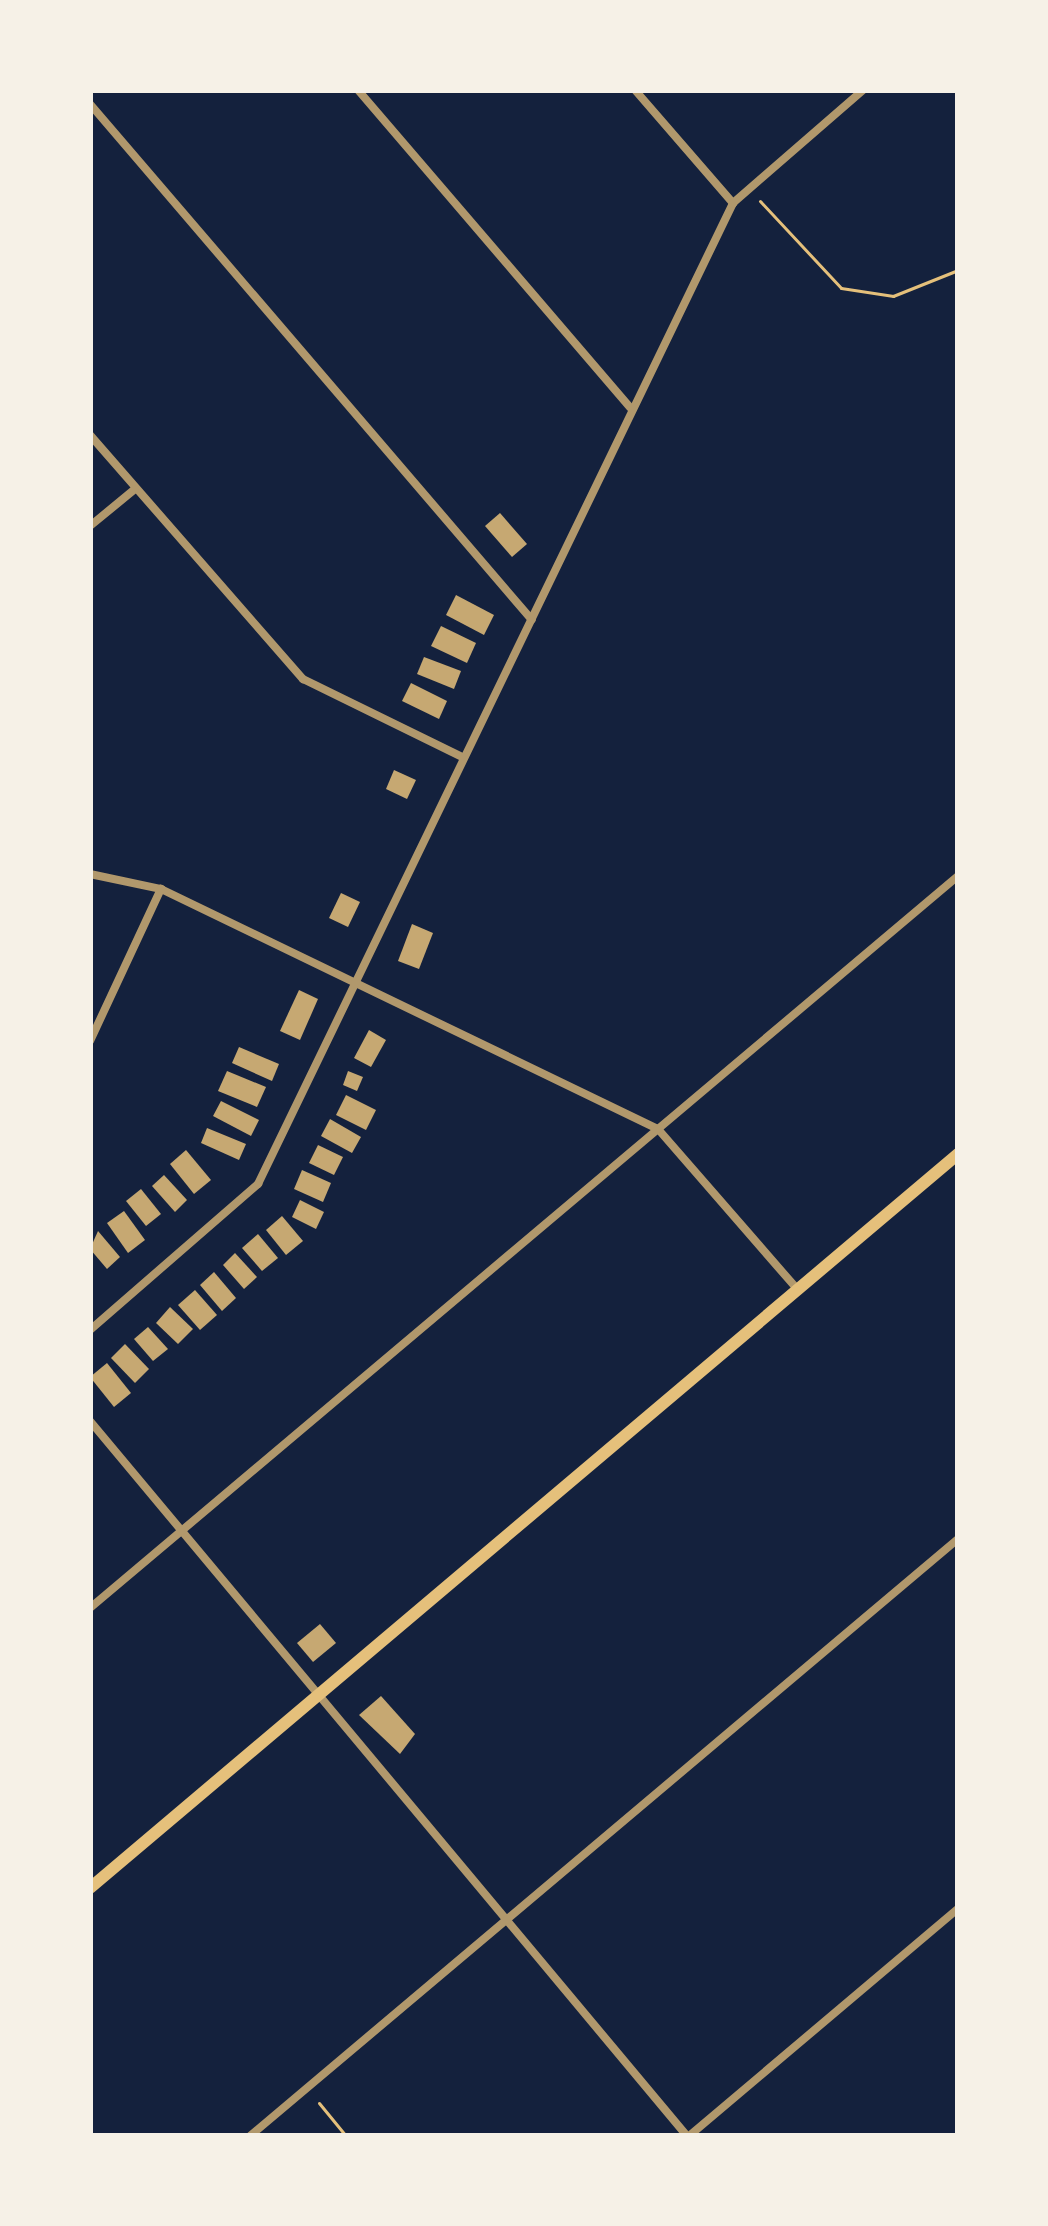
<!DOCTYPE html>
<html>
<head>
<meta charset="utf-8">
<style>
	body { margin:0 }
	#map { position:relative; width:1048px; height:2226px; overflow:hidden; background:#14213d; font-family:"IBM Plex Serif",serif }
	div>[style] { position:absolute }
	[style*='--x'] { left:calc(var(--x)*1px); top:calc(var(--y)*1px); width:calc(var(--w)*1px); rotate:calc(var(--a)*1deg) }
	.building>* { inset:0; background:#c6a872 }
	.path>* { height:3px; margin:-1.5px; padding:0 1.5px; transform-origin:1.5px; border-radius:1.5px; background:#e5c07b }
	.minor>* { height:8px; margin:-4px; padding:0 4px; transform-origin:4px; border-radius:4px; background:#b1986c }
	.secondary>* { height:12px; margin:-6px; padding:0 6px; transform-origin:6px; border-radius:6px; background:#e5c07b }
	span { translate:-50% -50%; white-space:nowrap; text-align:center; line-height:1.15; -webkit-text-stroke:9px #f6f1e7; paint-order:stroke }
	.frame { position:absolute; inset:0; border:93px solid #f6f1e7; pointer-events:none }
</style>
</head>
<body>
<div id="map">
	<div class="building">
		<i style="clip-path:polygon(500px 513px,527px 544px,512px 557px,485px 526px)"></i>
		<i style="clip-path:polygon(456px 595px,494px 615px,484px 635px,446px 615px)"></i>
		<i style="clip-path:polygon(441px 626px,476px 643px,467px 663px,431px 646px)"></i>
		<i style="clip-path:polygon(424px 657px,461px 671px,454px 689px,417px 674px)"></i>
		<i style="clip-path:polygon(411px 683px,447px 701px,439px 719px,402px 701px)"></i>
		<i style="clip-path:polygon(394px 770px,416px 780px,407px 799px,386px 789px)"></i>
		<i style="clip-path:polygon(341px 893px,360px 902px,348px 927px,329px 918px)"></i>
		<i style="clip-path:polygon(412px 924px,433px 933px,419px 969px,398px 961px)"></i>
		<i style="clip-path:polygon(299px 990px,318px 999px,300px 1040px,280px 1031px)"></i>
		<i style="clip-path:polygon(369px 1030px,386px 1040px,371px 1067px,354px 1058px)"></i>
		<i style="clip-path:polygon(239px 1047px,279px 1064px,272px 1081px,232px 1063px)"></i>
		<i style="clip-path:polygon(227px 1071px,266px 1087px,257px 1107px,218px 1091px)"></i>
		<i style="clip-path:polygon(348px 1071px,363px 1077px,357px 1091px,343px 1085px)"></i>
		<i style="clip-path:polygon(346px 1095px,376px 1110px,366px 1130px,336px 1115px)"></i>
		<i style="clip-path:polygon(221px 1101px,259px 1120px,251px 1136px,213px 1116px)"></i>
		<i style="clip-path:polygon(330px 1119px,361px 1137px,352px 1153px,321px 1136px)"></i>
		<i style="clip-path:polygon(207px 1128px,246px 1144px,239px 1160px,201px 1143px)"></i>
		<i style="clip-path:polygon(318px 1145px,343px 1157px,334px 1175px,309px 1163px)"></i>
		<i style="clip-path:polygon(186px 1150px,211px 1180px,194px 1194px,170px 1164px)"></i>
		<i style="clip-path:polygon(302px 1170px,331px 1183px,323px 1202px,294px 1189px)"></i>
		<i style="clip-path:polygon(164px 1175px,187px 1200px,175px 1212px,152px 1186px)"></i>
		<i style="clip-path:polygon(141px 1189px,161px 1214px,146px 1226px,126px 1201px)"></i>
		<i style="clip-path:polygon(300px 1200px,324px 1212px,316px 1229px,292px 1217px)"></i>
		<i style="clip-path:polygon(124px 1211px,145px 1240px,128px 1253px,107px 1223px)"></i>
		<i style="clip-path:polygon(282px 1216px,303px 1241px,286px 1255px,266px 1230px)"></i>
		<i style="clip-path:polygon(98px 1231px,120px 1257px,107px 1269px,90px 1249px)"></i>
		<i style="clip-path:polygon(258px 1234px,278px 1258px,262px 1271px,242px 1248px)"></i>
		<i style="clip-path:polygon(235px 1253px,257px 1277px,244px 1289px,223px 1265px)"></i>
		<i style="clip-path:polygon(214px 1272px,236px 1298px,222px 1311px,200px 1285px)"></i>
		<i style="clip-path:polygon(195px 1290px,217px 1315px,200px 1330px,178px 1305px)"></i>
		<i style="clip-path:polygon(170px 1307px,193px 1329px,178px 1344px,156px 1323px)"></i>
		<i style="clip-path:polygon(148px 1327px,168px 1349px,153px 1361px,134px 1339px)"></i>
		<i style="clip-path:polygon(125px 1344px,149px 1369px,135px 1383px,111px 1358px)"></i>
		<i style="clip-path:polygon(107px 1363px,131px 1393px,114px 1407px,90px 1377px)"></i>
		<i style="clip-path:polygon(320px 1624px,336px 1643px,313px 1662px,297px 1643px)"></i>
		<i style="clip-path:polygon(381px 1696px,415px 1734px,400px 1754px,359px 1715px)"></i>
	</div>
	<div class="path">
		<i style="--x:760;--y:201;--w:119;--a:47"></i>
		<i style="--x:841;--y:288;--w:53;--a:8.7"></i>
		<i style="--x:893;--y:296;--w:70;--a:-21.8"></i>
		<i style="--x:319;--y:2103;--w:43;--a:50.7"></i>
	</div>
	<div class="minor">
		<i style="--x:358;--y:90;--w:418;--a:49.4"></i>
		<i style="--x:635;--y:90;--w:150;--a:49.1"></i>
		<i style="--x:90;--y:104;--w:679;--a:49.42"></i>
		<i style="--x:90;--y:435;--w:324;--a:48.9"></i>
		<i style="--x:303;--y:679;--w:177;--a:26.1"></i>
		<i style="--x:90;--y:526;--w:58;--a:-39.4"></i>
		<i style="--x:90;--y:874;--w:73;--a:11.9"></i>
		<i style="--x:161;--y:889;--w:552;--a:25.78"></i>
		<i style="--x:658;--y:1129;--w:212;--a:49"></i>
		<i style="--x:90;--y:1041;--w:168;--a:-65"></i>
		<i style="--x:90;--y:1330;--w:223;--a:-41"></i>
		<i style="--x:258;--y:1184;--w:1090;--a:-64.16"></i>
		<i style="--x:733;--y:203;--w:172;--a:-41"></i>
		<i style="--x:90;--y:1421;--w:931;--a:50.14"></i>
		<i style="--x:90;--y:1608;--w:1135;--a:-40.14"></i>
		<i style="--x:250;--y:2136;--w:926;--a:-40.14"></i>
		<i style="--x:689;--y:2136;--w:352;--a:-40.2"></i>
	</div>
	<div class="secondary">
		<i style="--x:90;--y:1888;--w:1137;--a:-40.22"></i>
	</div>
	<div class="frame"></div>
</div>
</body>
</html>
